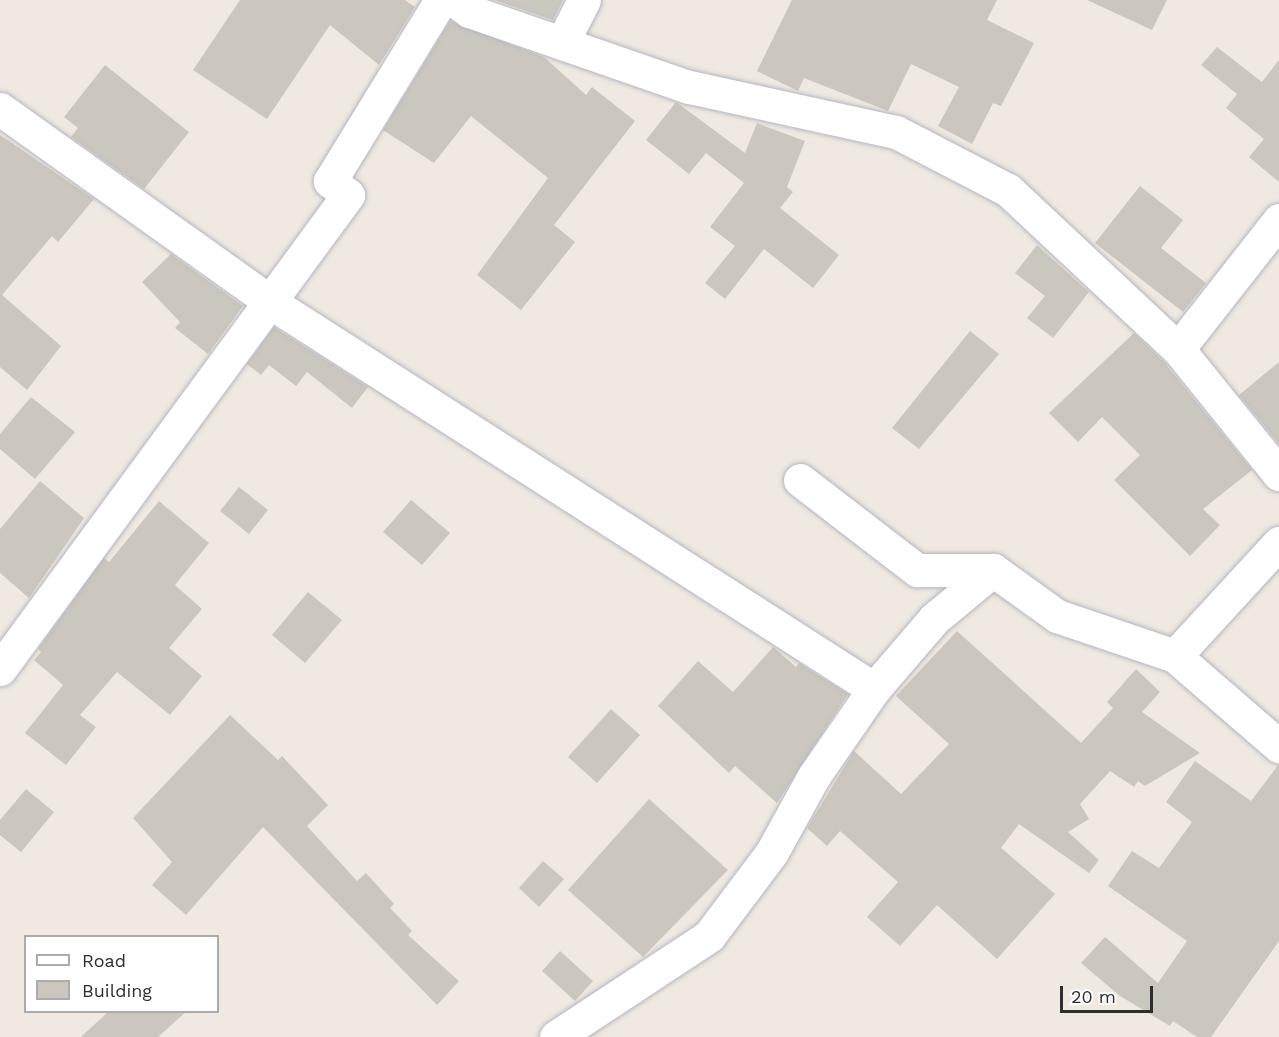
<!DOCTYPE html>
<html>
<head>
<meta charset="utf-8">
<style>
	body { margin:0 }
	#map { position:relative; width:1279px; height:1037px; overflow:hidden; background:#efe9e1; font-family:"Work Sans",sans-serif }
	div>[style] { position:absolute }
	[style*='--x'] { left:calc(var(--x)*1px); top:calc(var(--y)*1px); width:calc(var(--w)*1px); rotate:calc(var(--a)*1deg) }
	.building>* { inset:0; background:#cbc7bf }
	.roads { filter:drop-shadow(0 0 2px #b4b7c1) drop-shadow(0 0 2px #b4b7c1) }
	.street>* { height:33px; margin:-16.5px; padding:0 16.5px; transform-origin:16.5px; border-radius:16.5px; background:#fff }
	span { translate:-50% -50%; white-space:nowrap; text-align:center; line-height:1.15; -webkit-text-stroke:4.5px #fff; paint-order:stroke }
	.legend { position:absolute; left:24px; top:935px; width:195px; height:78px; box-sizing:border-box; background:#fff; border:2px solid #ababab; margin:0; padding:8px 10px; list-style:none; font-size:18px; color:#2e2e2e }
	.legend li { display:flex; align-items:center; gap:12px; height:30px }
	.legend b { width:30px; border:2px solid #ababab }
	.scale { position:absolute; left:1060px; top:986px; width:93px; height:27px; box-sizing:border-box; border:3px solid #2e2e2e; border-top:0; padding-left:8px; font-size:18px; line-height:21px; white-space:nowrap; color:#2e2e2e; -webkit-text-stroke:4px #fff; paint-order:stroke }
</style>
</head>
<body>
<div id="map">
	<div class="building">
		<i style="clip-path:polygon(240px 0,405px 0,415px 7px,379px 65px,330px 25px,267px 119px,193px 70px)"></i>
		<i style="clip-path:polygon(495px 0,563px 0,553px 20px)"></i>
		<i style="clip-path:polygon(792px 0,997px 0,987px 20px,1034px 43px,1001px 106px,993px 103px,972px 144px,938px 126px,959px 87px,911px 64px,888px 111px,804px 78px,798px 91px,757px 71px)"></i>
		<i style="clip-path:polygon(1087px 0,1167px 0,1152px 30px)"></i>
		<i style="clip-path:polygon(450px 21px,544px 57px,586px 95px,592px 87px,635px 121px,554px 225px,575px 242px,521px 310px,477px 275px,548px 178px,471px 116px,434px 163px,383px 130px)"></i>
		<i style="clip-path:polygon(1217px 47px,1262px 82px,1279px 60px,1279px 182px,1249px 157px,1264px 139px,1226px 108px,1237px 94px,1201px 65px)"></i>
		<i style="clip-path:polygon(105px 65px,189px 132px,144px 189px,71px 137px,78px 128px,64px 117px)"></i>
		<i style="clip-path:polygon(676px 102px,745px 153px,757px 123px,805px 141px,787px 187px,793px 192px,780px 208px,839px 255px,813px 288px,764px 249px,725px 299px,705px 283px,735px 246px,710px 227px,744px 183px,706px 153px,689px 174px,646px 140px)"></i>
		<i style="clip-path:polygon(0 135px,94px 199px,58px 242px,52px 236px,2px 295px,61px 346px,27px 390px,0 367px)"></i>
		<i style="clip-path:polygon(1140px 186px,1183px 220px,1161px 248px,1206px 283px,1183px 312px,1095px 243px)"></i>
		<i style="clip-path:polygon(1037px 245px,1089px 292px,1053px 338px,1027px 318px,1045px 296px,1015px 273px)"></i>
		<i style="clip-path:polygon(171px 254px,243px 306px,208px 354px,175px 328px,180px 322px,142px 282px)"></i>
		<i style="clip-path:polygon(274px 327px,368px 387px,352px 408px,307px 372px,296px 386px,269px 365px,261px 375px,247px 364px)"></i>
		<i style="clip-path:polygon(970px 331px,999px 354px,919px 449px,892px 428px)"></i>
		<i style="clip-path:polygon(1134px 333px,1164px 362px,1252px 470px,1203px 509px,1220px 525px,1190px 556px,1114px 480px,1140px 455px,1102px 417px,1078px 442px,1049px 413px)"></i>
		<i style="clip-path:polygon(1279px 362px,1279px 444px,1239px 395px)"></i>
		<i style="clip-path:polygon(31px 397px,75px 432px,35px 479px,0 449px,0 434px)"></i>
		<i style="clip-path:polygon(40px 481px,84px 518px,29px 598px,0 573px,0 529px)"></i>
		<i style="clip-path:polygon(239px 487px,268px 510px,249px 534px,220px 511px)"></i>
		<i style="clip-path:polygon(411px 500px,450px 533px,422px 565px,383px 532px)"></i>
		<i style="clip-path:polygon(159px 501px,209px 543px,175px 585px,202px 609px,169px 648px,202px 676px,170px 715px,117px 672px,80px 715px,96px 727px,66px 765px,25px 733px,63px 685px,34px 660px,41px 652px,38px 649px,104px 558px,109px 562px)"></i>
		<i style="clip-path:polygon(308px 592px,342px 620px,305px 663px,272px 635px)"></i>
		<i style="clip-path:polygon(957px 631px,1081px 743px,1113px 708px,1107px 702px,1136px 669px,1160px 692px,1142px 712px,1200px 753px,1145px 786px,1138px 781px,1134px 787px,1110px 771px,1080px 804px,1089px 819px,1068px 832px,1099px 860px,1089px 873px,1019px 824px,1001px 848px,1055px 894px,997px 959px,937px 905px,900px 946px,867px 917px,898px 882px,840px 831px,827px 846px,807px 828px,854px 751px,901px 794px,949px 744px,896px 696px)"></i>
		<i style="clip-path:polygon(773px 647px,796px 667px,799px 663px,848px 694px,777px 803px,735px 766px,729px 773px,658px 706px,698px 661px,733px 692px)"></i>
		<i style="clip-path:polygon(611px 709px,640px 735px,597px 783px,568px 757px)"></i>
		<i style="clip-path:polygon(230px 715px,278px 760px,282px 756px,328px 805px,307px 826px,357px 881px,366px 873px,394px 904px,390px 908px,412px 931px,408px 935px,459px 981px,437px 1005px,263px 827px,186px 915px,152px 885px,172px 862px,133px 818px)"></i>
		<i style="clip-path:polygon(1195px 761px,1251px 801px,1279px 764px,1279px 941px,1211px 1037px,1197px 1037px,1173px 1021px,1170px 1026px,1120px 996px,1081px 963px,1105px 937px,1158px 983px,1187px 941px,1108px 886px,1132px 851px,1159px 868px,1192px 822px,1166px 802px)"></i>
		<i style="clip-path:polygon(26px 789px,54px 812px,21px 852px,0 835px,0 820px)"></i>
		<i style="clip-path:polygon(649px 799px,728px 870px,643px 957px,568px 890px)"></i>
		<i style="clip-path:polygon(543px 861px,564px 879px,539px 907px,519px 888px)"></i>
		<i style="clip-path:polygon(560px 951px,593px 981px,575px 1001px,542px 971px)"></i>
		<i style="clip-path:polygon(109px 1011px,187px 1011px,158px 1037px,81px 1037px)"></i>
	</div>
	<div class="roads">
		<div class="street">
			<i style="--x:454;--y:0;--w:19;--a:36"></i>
			<i style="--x:469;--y:11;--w:233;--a:19.1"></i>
			<i style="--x:689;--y:87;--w:212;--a:12.3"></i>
			<i style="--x:896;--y:132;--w:126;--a:27.4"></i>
			<i style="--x:1008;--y:190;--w:233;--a:43.1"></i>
			<i style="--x:1178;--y:349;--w:161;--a:51.1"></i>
			<i style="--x:562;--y:43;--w:48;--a:-62.9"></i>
			<i style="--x:0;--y:109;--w:335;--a:35.5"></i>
			<i style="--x:273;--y:304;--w:714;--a:32.64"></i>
			<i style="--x:1178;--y:349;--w:164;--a:-51.9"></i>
			<i style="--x:800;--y:480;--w:148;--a:37.6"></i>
			<i style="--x:917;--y:570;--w:76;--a:0"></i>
			<i style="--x:1175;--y:656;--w:138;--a:40.9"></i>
			<i style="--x:0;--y:669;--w:588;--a:-53.71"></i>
			<i style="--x:348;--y:195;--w:23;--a:-142"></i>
			<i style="--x:330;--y:181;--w:212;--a:-58.5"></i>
			<i style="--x:556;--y:1037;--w:183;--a:-33.4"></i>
			<i style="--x:709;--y:936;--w:105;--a:-53.1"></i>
			<i style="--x:772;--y:852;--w:87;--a:-61.1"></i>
			<i style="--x:814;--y:776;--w:106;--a:-55.4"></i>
			<i style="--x:874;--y:689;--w:92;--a:-49.4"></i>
			<i style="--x:934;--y:619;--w:77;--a:-39.7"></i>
			<i style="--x:993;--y:570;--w:79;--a:35.7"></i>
			<i style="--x:1057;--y:616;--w:125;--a:18.7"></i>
			<i style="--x:1175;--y:656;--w:154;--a:-47.4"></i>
		</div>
	</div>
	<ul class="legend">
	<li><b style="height:8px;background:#fff"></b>Road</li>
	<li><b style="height:16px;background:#cbc7bf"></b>Building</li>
	</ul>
	<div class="scale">20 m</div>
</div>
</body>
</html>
